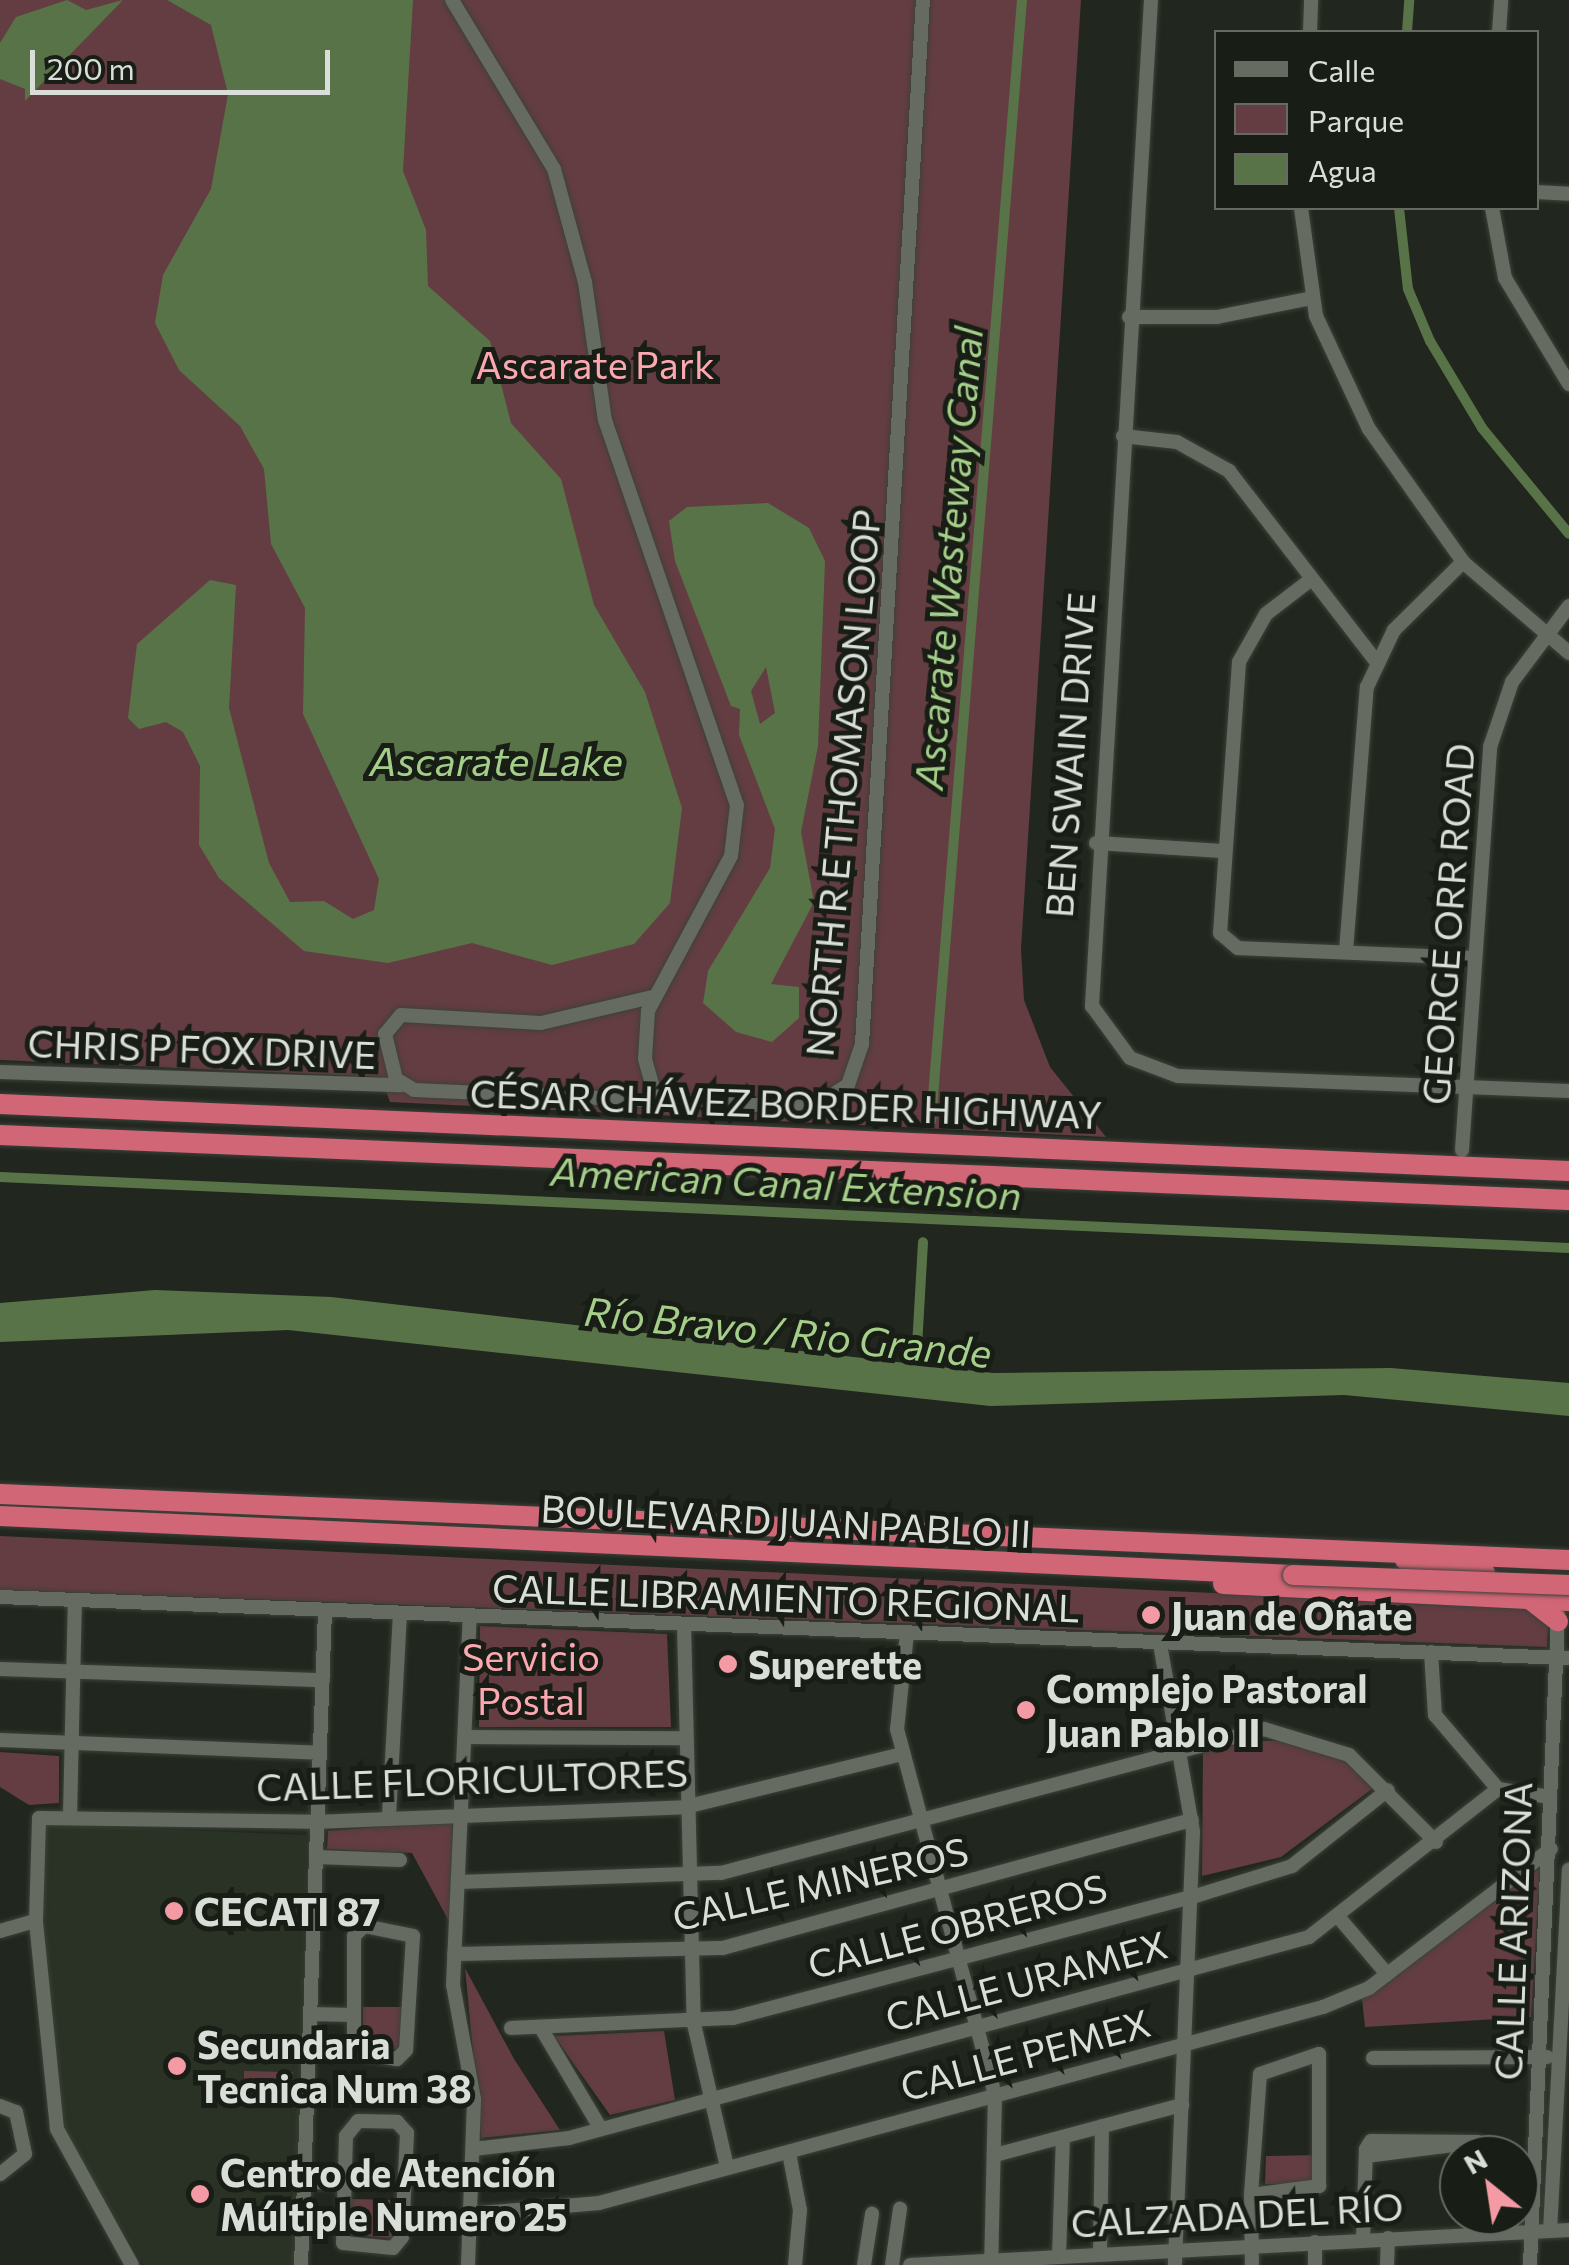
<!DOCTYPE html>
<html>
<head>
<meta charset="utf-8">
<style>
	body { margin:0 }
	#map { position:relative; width:1569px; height:2265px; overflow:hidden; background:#21271e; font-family:Commissioner,sans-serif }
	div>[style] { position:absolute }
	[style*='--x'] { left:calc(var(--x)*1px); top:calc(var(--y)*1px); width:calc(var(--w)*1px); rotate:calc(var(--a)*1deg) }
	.built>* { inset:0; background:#293224 }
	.green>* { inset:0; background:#633d41 }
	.water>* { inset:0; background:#597348 }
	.canal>* { height:10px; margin:-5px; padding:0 5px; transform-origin:5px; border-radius:5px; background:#597348 }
	.roads { filter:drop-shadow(0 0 2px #3d413a) drop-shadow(0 0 2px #3d413a) }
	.minor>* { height:14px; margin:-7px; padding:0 7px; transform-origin:7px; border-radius:7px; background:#656b61 }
	.highway>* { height:20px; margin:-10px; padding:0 10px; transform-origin:10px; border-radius:10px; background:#d16676 }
	.bridges { filter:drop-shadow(0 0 2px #3d413a) drop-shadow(0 0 2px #3d413a) }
	.highway-bridge>* { height:20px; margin:-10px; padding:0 10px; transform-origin:10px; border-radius:10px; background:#d16676 }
	.dots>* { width:28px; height:28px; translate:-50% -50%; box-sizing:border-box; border:5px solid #181d15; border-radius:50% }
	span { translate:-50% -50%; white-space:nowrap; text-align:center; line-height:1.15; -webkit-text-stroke:10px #181d15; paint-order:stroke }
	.park-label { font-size:38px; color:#fda8b1 }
	.street-label { font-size:38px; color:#daded8 }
	.poi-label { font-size:38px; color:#daded8; font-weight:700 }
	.left { translate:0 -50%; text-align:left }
	.water-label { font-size:40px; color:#a5ce8a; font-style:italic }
	.legend { position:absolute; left:1214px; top:30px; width:325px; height:180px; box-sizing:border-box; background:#181d15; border:2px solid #666a63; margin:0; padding:12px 18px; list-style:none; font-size:30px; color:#daded8 }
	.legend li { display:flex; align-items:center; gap:20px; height:50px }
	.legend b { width:50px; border:2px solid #666a63 }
	.north { position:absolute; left:1439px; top:2135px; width:100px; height:100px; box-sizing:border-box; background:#181d15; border:2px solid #666a63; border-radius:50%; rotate:330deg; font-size:28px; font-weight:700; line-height:40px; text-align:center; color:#daded8 }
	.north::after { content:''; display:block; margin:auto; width:35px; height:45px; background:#f49aa4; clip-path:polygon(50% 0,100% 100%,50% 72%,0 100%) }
	.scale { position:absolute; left:30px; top:50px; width:300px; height:45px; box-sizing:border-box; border:5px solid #daded8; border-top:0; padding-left:12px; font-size:30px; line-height:35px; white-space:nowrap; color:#daded8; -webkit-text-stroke:8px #181d15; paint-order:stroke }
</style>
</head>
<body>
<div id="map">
	<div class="built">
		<i style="clip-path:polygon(43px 1825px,307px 1835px,293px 2265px,144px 2265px,66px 2135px,45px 1987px)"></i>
	</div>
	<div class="green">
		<i style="clip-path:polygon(0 0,1081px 0,1021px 949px,1024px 1000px,1050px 1067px,1106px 1137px,390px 1102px,381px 1077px,0 1060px)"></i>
		<i style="clip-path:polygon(0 1536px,1530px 1608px,1548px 1626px,1547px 1647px,0 1590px)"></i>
		<i style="clip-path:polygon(480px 1626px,667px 1634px,671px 1727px,479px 1727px)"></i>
		<i style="clip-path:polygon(1301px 1740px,1337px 1753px,1372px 1789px,1281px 1857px,1202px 1876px,1203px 1753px,1229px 1742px)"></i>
		<i style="clip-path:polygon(0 1752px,59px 1756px,59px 1803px,29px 1805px,0 1787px)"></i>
		<i style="clip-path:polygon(453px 1821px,450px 1923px,412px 1853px,327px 1849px,328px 1831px)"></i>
		<i style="clip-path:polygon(1529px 1867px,1540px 1869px,1531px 2017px,1365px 2027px,1362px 1999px)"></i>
		<i style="clip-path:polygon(465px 1968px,514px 2059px,560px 2130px,481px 2138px)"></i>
		<i style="clip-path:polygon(363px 2007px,403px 2007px,403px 2049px,363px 2049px)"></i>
		<i style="clip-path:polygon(664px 2031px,675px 2100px,610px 2115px,554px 2036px)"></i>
		<i style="clip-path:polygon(244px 2071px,293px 2072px,292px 2096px,244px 2096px)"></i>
		<i style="clip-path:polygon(1317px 2155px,1314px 2184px,1265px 2184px,1266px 2156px)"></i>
		<i style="clip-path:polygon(351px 2199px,394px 2200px,392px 2238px,349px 2235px)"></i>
	</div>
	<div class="water">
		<i style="clip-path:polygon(67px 0,86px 10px,123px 0,25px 101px,25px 89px,0 79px,0 43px,16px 17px)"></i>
		<i style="clip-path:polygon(167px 0,413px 0,403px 171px,426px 230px,428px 286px,490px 341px,511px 423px,561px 479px,594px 605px,645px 692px,682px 808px,670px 903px,634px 944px,552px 965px,472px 943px,388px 963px,304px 951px,219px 878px,199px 845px,200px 766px,183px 732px,166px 722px,139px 729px,128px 718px,137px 644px,210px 580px,236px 585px,229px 708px,269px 863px,290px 902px,324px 901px,353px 919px,374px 910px,379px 879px,303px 714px,305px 608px,271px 544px,264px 469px,240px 426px,179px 370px,155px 323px,163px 275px,211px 189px,228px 94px,211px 25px)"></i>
		<i style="clip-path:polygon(evenodd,768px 503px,809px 528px,825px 561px,818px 746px,801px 832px,814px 902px,771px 984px,799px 987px,799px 1018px,772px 1042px,736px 1032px,703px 1003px,708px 971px,770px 868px,775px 829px,739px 735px,740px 709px,731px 706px,675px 561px,669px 521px,687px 507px,768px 503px,766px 667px,775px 713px,760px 724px,751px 691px,766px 667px)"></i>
		<i style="clip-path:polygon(155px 1290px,331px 1297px,993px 1373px,1391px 1368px,1569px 1383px,1569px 1416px,1344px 1395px,990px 1406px,288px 1330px,0 1342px,0 1303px)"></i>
	</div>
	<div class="canal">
		<i style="--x:1407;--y:32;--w:32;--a:-86"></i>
		<i style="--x:1399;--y:208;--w:81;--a:83.7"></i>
		<i style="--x:1408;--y:289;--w:56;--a:67.1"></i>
		<i style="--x:1430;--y:341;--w:101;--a:59.1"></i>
		<i style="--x:1482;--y:428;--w:137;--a:50.6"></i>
		<i style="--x:931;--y:1121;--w:1125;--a:-85.36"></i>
		<i style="--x:0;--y:1177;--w:1571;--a:2.59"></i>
		<i style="--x:915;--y:1381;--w:139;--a:-86.7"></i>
	</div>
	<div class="roads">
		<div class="minor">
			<i style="--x:452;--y:0;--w:197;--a:58.9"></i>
			<i style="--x:554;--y:169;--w:117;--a:74.7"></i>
			<i style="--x:585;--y:282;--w:139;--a:81.8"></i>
			<i style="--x:605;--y:420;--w:407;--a:71.1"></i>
			<i style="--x:737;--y:805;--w:51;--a:96.7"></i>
			<i style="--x:731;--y:856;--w:176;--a:118.2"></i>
			<i style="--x:648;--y:1011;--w:48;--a:93.6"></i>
			<i style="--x:645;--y:1059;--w:45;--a:74.4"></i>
			<i style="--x:1151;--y:0;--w:1008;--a:93.36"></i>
			<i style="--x:1092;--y:1006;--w:64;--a:53.8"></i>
			<i style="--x:1130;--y:1058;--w:51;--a:20.6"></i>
			<i style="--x:1178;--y:1076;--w:391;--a:2.2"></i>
			<i style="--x:1310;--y:32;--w:32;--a:-88"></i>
			<i style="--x:1499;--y:32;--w:32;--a:-86"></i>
			<i style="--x:1536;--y:192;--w:33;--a:3"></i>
			<i style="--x:1301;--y:208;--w:109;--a:82.1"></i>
			<i style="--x:1316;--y:316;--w:125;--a:64.9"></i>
			<i style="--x:1369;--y:429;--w:163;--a:54.7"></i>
			<i style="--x:1463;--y:562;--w:140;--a:40.6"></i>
			<i style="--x:1492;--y:208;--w:71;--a:79.5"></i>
			<i style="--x:1505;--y:278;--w:124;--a:58.9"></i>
			<i style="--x:1129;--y:317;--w:88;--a:0"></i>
			<i style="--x:1217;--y:317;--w:97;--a:-11.3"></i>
			<i style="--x:1123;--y:436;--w:54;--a:6.3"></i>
			<i style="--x:1177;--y:442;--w:60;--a:29.1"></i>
			<i style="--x:1229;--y:471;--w:239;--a:52.3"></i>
			<i style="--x:1309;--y:581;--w:54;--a:142.5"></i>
			<i style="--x:1266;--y:614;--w:55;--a:119.4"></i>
			<i style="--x:1239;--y:662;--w:272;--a:94"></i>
			<i style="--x:1220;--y:933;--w:23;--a:40"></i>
			<i style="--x:1238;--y:948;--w:235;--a:2.4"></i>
			<i style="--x:1096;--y:843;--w:127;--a:3.6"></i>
			<i style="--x:1346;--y:951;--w:265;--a:-85.5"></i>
			<i style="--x:1367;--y:687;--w:63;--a:-64.7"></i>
			<i style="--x:1394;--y:630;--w:97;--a:-44.6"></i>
			<i style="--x:652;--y:997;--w:114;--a:166.8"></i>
			<i style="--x:541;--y:1023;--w:140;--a:-176.7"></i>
			<i style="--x:401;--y:1015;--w:25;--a:130"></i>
			<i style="--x:385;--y:1034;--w:46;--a:76.3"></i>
			<i style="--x:396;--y:1079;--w:21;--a:31"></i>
			<i style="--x:414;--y:1090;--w:363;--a:2.5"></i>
			<i style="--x:777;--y:1106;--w:44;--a:-5.2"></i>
			<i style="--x:821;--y:1102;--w:32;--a:-32"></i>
			<i style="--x:848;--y:1085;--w:43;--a:-71.1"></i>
			<i style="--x:862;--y:1044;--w:1046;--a:-86.66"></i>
			<i style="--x:0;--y:1072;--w:401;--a:1.9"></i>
			<i style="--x:1462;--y:1150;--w:404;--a:-86"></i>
			<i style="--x:1490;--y:747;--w:69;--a:-71.3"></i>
			<i style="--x:1512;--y:682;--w:95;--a:-53.1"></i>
			<i style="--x:0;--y:1597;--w:1570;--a:2.23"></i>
			<i style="--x:684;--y:1624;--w:400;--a:88.6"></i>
			<i style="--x:694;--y:2024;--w:147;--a:77"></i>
			<i style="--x:907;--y:1633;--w:97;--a:95.9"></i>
			<i style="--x:897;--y:1729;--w:379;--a:75"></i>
			<i style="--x:995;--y:2095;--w:170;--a:91.3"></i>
			<i style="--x:1160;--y:1644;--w:191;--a:80"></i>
			<i style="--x:1193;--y:1832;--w:433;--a:92.4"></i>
			<i style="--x:1431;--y:1652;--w:63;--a:86.4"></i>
			<i style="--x:1435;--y:1715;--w:97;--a:49.6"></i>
			<i style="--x:0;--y:1669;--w:323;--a:2"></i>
			<i style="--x:465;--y:1737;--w:218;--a:0.3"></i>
			<i style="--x:0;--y:1740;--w:320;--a:2.3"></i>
			<i style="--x:70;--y:1816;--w:216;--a:-88.7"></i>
			<i style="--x:389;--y:1816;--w:202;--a:-86.9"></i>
			<i style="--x:316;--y:1857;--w:84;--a:2"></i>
			<i style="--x:459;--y:1882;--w:262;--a:-2"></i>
			<i style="--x:721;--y:1873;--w:562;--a:-14.85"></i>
			<i style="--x:1264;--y:1729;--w:89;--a:17"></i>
			<i style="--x:1349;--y:1755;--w:123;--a:45"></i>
			<i style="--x:1341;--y:1920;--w:71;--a:49.6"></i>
			<i style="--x:364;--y:1926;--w:50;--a:11.5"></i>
			<i style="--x:413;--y:1936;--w:114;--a:93.5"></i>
			<i style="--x:406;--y:2050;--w:13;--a:135"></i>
			<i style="--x:397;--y:2059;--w:44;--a:-170.8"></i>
			<i style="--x:354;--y:2052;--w:116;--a:-90"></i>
			<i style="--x:354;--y:1936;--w:14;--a:-45"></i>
			<i style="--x:0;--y:1931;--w:37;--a:-16"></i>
			<i style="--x:454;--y:1954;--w:269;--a:-1.3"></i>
			<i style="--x:723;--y:1948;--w:486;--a:-15.3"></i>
			<i style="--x:310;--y:2014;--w:44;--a:1.3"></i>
			<i style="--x:511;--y:2028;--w:222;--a:-2.6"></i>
			<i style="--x:733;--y:2018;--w:475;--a:-14.8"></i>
			<i style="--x:1192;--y:1897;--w:105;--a:-17.2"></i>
			<i style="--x:1292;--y:1866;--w:122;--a:-38.4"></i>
			<i style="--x:541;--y:2028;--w:117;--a:59.3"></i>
			<i style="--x:1373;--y:2058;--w:174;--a:-0.3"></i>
			<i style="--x:0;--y:2106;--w:17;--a:21"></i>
			<i style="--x:16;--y:2112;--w:43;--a:77.9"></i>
			<i style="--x:25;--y:2154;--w:32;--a:141"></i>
			<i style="--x:358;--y:2121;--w:39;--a:1"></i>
			<i style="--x:397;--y:2122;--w:15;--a:48"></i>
			<i style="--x:407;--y:2133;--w:104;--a:92.8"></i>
			<i style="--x:402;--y:2237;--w:14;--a:129"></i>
			<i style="--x:393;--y:2248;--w:50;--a:-174.3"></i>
			<i style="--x:343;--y:2243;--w:107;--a:-88.4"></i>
			<i style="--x:346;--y:2136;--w:19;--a:-51"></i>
			<i style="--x:473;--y:2149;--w:97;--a:-6.5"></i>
			<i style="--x:569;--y:2138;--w:767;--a:-15.2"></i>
			<i style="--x:1309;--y:1937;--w:240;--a:-38.1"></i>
			<i style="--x:1498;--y:1789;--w:53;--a:8.7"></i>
			<i style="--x:789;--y:2153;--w:58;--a:79.1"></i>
			<i style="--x:800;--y:2210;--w:55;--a:95.2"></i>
			<i style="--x:995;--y:2155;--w:194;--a:-15"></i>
			<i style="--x:303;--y:2181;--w:41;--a:4.2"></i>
			<i style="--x:1251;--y:2195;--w:69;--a:-7.5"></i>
			<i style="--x:1319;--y:2186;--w:132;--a:-90"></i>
			<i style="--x:1319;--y:2054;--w:62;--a:161.3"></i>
			<i style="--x:1260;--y:2074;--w:121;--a:94.3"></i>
			<i style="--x:1251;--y:2195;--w:70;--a:89.2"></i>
			<i style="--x:471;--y:2214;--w:128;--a:-4.9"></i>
			<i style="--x:599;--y:2203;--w:750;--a:-15.15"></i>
			<i style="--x:1323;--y:2007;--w:50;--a:-22.4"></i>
			<i style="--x:1369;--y:1988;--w:229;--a:-37.4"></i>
			<i style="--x:1550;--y:2231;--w:362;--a:-87"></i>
			<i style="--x:1363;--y:2239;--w:90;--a:-88.1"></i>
			<i style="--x:1366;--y:2149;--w:9;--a:-58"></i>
			<i style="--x:1371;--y:2141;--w:106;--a:0.5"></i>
			<i style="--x:1477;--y:2142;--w:112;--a:172.8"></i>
			<i style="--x:1100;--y:2254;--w:128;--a:-89.1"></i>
			<i style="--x:1059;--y:2256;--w:119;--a:-88.1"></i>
			<i style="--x:132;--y:2265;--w:155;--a:-118.9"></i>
			<i style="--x:57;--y:2129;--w:209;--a:-95.8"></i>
			<i style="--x:36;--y:1921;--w:103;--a:-88.3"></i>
			<i style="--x:39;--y:1818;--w:276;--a:0.8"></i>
			<i style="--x:315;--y:1822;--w:370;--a:-2.3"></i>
			<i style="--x:685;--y:1807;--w:224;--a:-13.7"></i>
			<i style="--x:301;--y:2265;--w:655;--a:-87.9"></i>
			<i style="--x:468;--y:2265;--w:166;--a:-87.9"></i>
			<i style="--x:474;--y:2099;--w:116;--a:-100.4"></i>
			<i style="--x:453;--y:1985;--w:369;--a:-87.4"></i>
			<i style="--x:864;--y:2265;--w:52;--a:-81.1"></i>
			<i style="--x:892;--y:2265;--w:57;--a:-81.9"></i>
			<i style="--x:910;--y:2265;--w:660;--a:-3.04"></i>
			<i style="--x:1315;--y:2265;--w:23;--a:-90"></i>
			<i style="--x:1387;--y:2265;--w:27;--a:-88"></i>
			<i style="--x:1530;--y:2265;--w:651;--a:-87.53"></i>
		</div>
		<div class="highway">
			<i style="--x:0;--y:1104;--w:1570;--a:2.45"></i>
			<i style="--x:0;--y:1135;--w:1570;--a:2.37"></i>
			<i style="--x:0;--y:1494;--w:1570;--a:2.41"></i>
			<i style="--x:0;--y:1516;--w:1294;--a:2.61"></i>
			<i style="--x:1405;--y:1560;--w:81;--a:9.2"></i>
			<i style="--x:1223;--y:1584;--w:346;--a:2.8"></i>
			<i style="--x:1532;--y:1601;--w:33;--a:38"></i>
		</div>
	</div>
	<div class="bridges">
		<div class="highway-bridge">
			<i style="--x:1293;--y:1575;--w:276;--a:2.1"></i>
		</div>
	</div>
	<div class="dots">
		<i style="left:1151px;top:1615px;background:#f49aa4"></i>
		<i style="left:728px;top:1664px;background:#f49aa4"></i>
		<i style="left:1026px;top:1710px;background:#f49aa4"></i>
		<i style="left:174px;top:1911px;background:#f49aa4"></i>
		<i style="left:177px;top:2066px;background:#f49aa4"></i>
		<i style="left:200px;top:2194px;background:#f49aa4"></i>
	</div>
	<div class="park-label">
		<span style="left:595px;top:364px">Ascarate Park</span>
		<span style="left:531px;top:1678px">Servicio<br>Postal</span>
	</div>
	<div class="street-label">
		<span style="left:1069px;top:755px;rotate:-86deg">BEN SWAIN DRIVE</span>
		<span style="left:842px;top:783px;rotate:-85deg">NORTH R E THOMASON LOOP</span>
		<span style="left:1447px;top:924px;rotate:-86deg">GEORGE ORR ROAD</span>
		<span style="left:202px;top:1048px;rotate:2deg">CHRIS P FOX DRIVE</span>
		<span style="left:786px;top:1103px;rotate:2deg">CÉSAR CHÁVEZ BORDER HIGHWAY</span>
		<span style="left:786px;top:1520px;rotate:3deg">BOULEVARD JUAN PABLO II</span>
		<span style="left:786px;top:1597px;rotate:2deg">CALLE LIBRAMIENTO REGIONAL</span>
		<span style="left:472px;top:1779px;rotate:-2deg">CALLE FLORICULTORES</span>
		<span style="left:820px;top:1883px;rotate:-13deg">CALLE MINEROS</span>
		<span style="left:957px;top:1925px;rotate:-15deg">CALLE OBREROS</span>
		<span style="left:1512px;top:1931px;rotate:-88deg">CALLE ARIZONA</span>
		<span style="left:1026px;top:1980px;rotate:-15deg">CALLE URAMEX</span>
		<span style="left:1025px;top:2054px;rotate:-15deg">CALLE PEMEX</span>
		<span style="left:1237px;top:2214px;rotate:-3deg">CALZADA DEL RÍO</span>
	</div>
	<div class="poi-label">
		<span class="left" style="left:1171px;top:1615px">Juan de Oñate</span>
		<span class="left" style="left:748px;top:1664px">Superette</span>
		<span class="left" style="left:1046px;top:1710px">Complejo Pastoral<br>Juan Pablo II</span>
		<span class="left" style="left:194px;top:1911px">CECATI 87</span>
		<span class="left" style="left:197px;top:2066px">Secundaria<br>Tecnica Num 38</span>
		<span class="left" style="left:220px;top:2194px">Centro de Atención<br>Múltiple Numero 25</span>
	</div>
	<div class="water-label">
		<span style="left:947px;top:558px;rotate:-85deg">Ascarate Wasteway Canal</span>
		<span style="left:496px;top:760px">Ascarate Lake</span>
		<span style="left:786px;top:1182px;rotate:3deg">American Canal Extension</span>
		<span style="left:788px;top:1331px;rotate:6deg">Río Bravo / Rio Grande</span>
	</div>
	<ul class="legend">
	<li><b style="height:12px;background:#656b61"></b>Calle</li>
	<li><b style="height:28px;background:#633d41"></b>Parque</li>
	<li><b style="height:28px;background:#597348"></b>Agua</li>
	</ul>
	<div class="north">N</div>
	<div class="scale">200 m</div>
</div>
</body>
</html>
